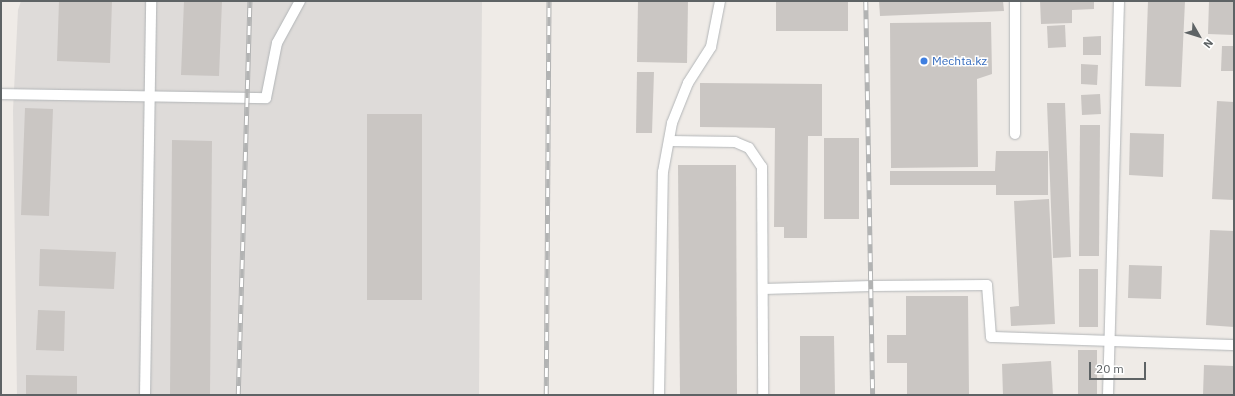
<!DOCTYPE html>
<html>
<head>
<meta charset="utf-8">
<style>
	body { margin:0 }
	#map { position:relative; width:1235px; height:396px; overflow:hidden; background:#efebe7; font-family:"IBM Plex Sans",sans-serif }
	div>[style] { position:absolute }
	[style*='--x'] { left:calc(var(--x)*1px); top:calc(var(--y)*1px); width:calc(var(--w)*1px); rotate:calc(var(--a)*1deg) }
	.industrial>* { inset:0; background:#dedbd9 }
	.building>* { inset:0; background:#cac6c3 }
	.roads { filter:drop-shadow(0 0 1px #b2b5b7) drop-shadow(0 0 1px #b2b5b7) }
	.lane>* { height:10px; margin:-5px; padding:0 5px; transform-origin:5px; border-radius:5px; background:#fff }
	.rail>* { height:4.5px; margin-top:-2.25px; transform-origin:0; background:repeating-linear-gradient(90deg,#fff 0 9px,#b2b3b3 0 18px); box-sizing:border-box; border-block:1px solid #b2b3b3 }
	.dots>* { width:11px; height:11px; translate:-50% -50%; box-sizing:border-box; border:2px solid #fff; border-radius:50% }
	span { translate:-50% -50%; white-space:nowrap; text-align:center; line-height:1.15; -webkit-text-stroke:3px #fff; paint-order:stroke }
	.shop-label { font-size:12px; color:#366cbe }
	.left { translate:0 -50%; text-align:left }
	.frame { position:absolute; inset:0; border:2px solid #5e6365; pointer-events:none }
	.north { position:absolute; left:1179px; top:16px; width:40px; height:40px; -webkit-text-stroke:3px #fff; paint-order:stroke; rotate:129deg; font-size:11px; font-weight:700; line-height:16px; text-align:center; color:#5e6365 }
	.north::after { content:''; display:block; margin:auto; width:14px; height:18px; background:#5e6365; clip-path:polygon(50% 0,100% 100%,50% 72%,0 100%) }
	.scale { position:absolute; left:1089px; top:362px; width:57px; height:18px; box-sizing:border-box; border:2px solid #5e6365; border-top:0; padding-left:5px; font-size:12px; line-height:14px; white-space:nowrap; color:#5e6365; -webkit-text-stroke:3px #fff; paint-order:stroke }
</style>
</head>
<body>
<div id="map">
	<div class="industrial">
		<i style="clip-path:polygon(21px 1px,482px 1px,479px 395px,17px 395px,13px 110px,18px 10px)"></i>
	</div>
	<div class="building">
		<i style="clip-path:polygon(59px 1px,112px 1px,110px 63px,57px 61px)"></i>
		<i style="clip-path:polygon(184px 1px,222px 1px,219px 76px,181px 75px)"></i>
		<i style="clip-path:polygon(638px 1px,688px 1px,687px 63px,637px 62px)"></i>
		<i style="clip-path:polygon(776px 1px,848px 1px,848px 31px,776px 31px)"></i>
		<i style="clip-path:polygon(879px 1px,1003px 1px,1004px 11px,880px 16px)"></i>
		<i style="clip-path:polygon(1040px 1px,1094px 1px,1094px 9px,1072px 10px,1072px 23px,1041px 24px)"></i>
		<i style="clip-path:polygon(1148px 1px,1185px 1px,1181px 87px,1145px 86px)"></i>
		<i style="clip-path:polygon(1209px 1px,1234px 1px,1234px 35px,1208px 34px)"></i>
		<i style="clip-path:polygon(991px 22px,992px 74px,977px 79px,978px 167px,891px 168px,890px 23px)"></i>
		<i style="clip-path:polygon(1065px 25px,1066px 47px,1048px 48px,1047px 26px)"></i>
		<i style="clip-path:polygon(1101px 36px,1101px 55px,1083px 55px,1083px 37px)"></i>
		<i style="clip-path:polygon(1222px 46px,1234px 46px,1234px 71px,1221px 71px)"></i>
		<i style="clip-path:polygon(1081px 64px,1098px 65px,1097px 85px,1081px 84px)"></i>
		<i style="clip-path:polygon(637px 72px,654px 72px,652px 133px,636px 133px)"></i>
		<i style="clip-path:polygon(700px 83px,822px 84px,822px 136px,808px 136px,807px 238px,784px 238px,784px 227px,774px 227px,775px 128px,700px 127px)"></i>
		<i style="clip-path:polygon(1100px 94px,1101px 114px,1082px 115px,1081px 95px)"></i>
		<i style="clip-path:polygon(1217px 101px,1234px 102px,1234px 200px,1212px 199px)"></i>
		<i style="clip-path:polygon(1047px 103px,1065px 103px,1071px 257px,1053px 258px)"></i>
		<i style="clip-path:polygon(25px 108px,53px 109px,49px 216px,21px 215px)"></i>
		<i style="clip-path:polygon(367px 114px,422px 114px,422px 300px,367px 300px)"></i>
		<i style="clip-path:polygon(1080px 125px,1100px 125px,1099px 256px,1079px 256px)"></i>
		<i style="clip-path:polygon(1130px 133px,1164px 134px,1163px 177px,1129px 175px)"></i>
		<i style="clip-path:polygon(824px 138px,859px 138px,859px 219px,824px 219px)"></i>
		<i style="clip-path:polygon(172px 140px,212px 141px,210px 395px,170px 395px)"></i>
		<i style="clip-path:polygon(996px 151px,1048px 151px,1048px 195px,996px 195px,996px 185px,890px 185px,890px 171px,995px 171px)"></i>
		<i style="clip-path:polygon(678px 165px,736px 165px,737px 395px,680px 395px)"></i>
		<i style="clip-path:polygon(1049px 199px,1055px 324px,1011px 326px,1010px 307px,1019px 306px,1014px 201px)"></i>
		<i style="clip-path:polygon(1210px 230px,1234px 231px,1234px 327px,1206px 325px)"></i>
		<i style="clip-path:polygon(40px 249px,116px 252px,114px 289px,39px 286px)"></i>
		<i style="clip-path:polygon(1129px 265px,1162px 266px,1161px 299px,1128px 298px)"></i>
		<i style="clip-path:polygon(1079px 269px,1098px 269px,1098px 327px,1079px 327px)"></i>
		<i style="clip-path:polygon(906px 296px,968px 296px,969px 395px,907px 395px,907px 363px,887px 363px,887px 335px,906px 335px)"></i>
		<i style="clip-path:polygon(38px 310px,65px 311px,64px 351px,36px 350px)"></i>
		<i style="clip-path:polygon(800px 336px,834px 336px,835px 395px,800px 395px)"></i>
		<i style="clip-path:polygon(1078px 350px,1097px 350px,1097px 395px,1078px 395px)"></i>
		<i style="clip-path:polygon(1051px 361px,1053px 395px,1003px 395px,1002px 364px)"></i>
		<i style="clip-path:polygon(1204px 365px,1234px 366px,1234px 395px,1203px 395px)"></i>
		<i style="clip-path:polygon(26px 375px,77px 376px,77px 395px,26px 395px)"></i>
	</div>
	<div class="roads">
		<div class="lane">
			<i style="--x:1;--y:94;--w:265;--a:0.9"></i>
			<i style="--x:266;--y:98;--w:56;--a:-78.7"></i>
			<i style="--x:277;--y:43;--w:48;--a:-61.3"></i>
			<i style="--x:1015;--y:134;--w:133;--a:-90"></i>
			<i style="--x:669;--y:141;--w:66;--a:0.9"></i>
			<i style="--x:735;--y:142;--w:15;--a:23"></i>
			<i style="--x:749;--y:148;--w:23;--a:56"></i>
			<i style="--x:762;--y:167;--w:228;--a:89.7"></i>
			<i style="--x:763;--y:289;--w:109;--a:-1.6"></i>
			<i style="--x:872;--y:286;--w:115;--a:-0.5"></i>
			<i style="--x:987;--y:285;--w:52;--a:85.6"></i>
			<i style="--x:991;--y:337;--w:243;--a:1.9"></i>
			<i style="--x:145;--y:395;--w:394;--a:-89.1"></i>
			<i style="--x:659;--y:395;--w:223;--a:-89"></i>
			<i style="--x:663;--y:172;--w:50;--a:-79.6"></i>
			<i style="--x:672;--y:123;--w:43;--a:-68.2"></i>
			<i style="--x:688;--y:83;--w:43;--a:-57.4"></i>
			<i style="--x:711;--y:47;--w:47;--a:-78.9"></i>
			<i style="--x:1108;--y:395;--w:394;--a:-88.4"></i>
		</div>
	</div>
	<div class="rail">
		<i style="--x:866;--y:1;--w:394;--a:89"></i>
		<i style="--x:238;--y:395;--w:394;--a:-88.3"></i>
		<i style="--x:546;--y:395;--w:394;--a:-89.6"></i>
	</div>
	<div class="dots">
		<i style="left:924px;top:61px;background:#3f7fe0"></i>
	</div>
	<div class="shop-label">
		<span class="left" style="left:932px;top:61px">Mechta.kz</span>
	</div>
	<div class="frame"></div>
	<div class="north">N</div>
	<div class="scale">20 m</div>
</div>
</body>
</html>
